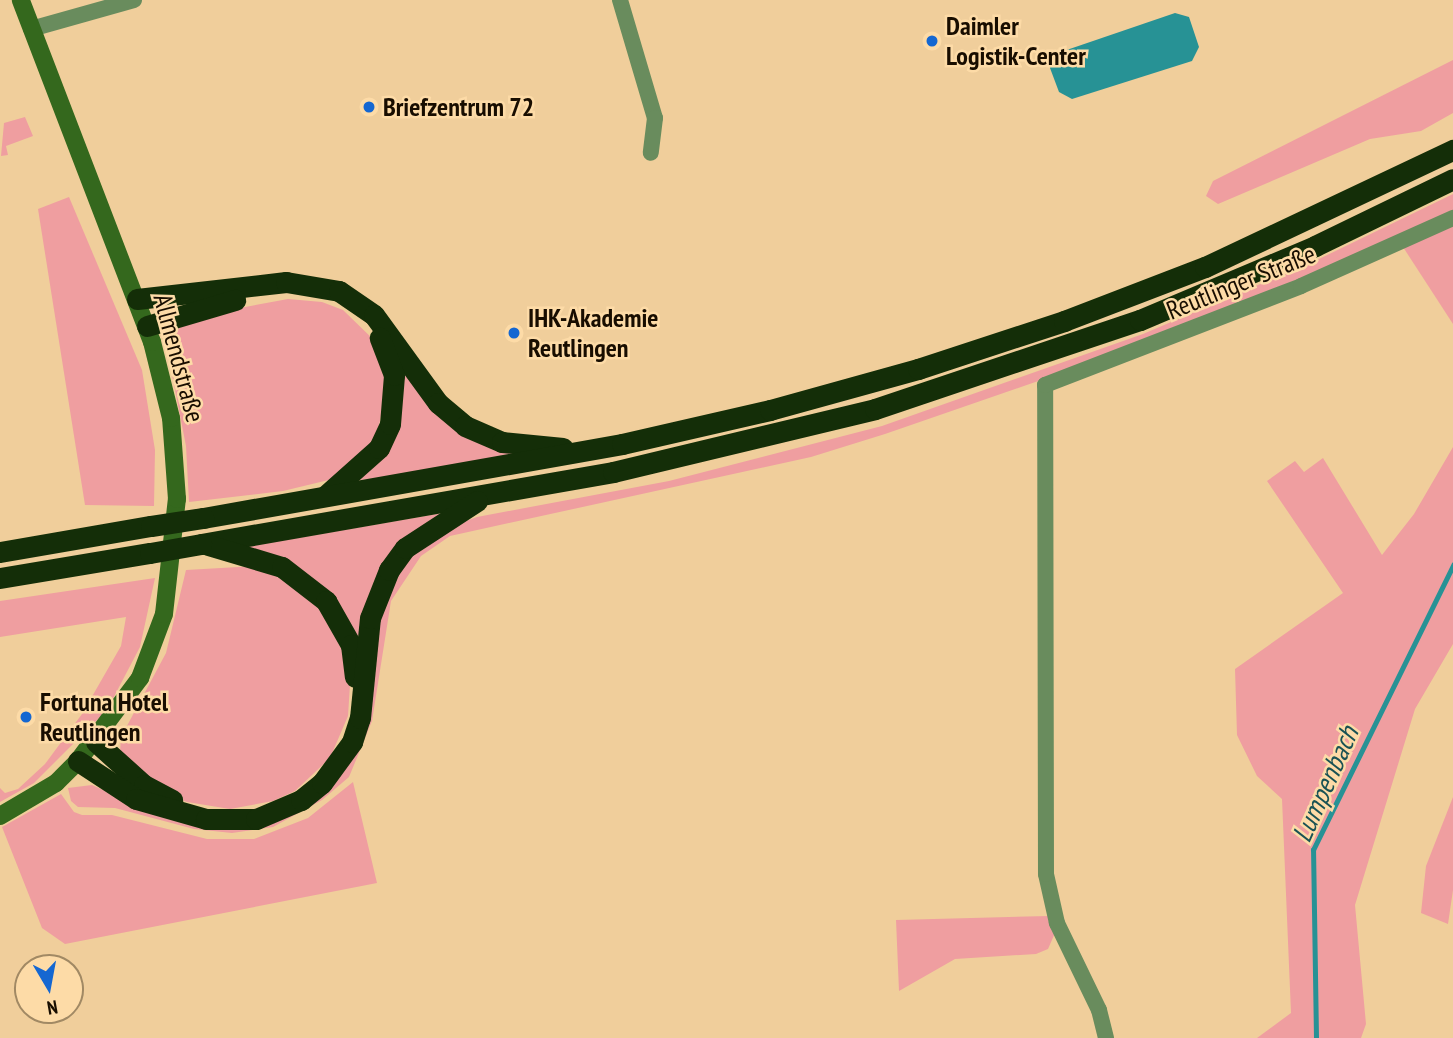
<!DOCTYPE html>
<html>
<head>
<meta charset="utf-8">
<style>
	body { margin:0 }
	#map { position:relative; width:1453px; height:1038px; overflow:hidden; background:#f0ce9b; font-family:"PT Sans Narrow",sans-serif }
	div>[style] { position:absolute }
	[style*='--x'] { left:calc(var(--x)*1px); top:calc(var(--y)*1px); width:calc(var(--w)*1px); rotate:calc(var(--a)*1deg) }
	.green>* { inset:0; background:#ef9ea0 }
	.water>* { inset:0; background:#279295 }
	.stream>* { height:4.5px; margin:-2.25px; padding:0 2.25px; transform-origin:2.25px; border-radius:2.25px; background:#279295 }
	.street>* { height:16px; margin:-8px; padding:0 8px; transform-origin:8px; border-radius:8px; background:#698c5d }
	.secondary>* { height:18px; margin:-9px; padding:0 9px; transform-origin:9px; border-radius:9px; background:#34681d }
	.highway>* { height:21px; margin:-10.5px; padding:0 10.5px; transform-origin:10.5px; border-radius:10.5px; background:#142e08 }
	.highway-bridge>* { height:21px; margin:-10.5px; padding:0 10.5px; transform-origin:10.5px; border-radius:10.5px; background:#142e08 }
	.dots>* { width:19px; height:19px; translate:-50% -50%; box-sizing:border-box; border:4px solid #fddba7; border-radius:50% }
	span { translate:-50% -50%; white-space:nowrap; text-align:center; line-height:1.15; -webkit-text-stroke:5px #fddba7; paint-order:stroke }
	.poi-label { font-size:26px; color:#180d00; font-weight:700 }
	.left { translate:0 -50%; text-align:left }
	.street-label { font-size:26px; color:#180d00 }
	.water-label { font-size:28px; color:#195254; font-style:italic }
	.north { position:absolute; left:14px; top:954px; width:70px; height:70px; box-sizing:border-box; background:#fddba7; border:2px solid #a18964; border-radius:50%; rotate:170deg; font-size:19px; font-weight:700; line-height:28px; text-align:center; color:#180d00 }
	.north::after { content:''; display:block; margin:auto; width:24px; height:32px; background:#1567d1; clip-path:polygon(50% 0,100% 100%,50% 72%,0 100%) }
</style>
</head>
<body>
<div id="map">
	<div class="green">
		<i style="clip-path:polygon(1453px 60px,1453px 113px,1421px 131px,1370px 139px,1218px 204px,1206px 196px,1213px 181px)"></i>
		<i style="clip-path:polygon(25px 117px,33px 136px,6px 146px,8px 155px,1px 156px,4px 123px)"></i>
		<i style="clip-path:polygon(1453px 194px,1453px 211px,1323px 270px,1044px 379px,885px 434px,811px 457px,450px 536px,421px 556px,391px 601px,372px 721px,349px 777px,322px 800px,273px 827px,232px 833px,194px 829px,115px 808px,78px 807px,71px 801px,68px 788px,92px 785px,137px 805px,231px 826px,342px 768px,384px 596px,416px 550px,447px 528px,477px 517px,669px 481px,882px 426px,1143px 334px,1319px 259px)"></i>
		<i style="clip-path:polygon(69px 197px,142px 370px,155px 450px,154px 506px,85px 505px,38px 209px)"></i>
		<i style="clip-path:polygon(1453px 224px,1453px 324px,1403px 247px)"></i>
		<i style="clip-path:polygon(288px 299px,322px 302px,343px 310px,377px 343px,389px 375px,375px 446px,337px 478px,283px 491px,189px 502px,186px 446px,167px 349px,171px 337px,183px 324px,218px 312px)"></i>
		<i style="clip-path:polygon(405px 372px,459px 434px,500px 451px,532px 456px,354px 481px,367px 471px,400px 375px)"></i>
		<i style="clip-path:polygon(1453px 447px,1453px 644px,1415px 709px,1355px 905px,1366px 1024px,1361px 1038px,1257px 1038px,1291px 1013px,1282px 799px,1257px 776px,1237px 735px,1235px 669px,1343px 593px,1267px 481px,1295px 461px,1304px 472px,1323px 458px,1382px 555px,1414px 514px)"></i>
		<i style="clip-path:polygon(443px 513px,430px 523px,357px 638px,348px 621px,238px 548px)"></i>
		<i style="clip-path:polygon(256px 566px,280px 575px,322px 605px,351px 670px,348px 716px,330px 758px,295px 791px,273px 801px,230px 809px,187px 802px,166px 794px,120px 752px,121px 737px,166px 653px,186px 570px)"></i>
		<i style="clip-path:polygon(155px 578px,140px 647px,107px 710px,34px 783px,0 802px,0 788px,5px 793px,18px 789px,45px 764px,82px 714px,121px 646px,126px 617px,0 637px,0 601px)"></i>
		<i style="clip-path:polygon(353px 782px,377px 883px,65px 944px,42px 928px,2px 827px,61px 794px,74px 812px,82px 815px,112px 815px,207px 839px,254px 839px,308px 818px)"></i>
		<i style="clip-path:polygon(1453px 797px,1453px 890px,1448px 924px,1421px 913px,1426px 866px)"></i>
		<i style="clip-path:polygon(1049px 916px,1055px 933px,1048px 949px,1036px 954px,955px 959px,899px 991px,896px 920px)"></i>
	</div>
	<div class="water">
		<i style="clip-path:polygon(1175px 13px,1189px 17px,1199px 47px,1192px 61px,1072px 99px,1059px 92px,1050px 68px,1052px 55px)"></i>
	</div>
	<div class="stream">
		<i style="--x:1316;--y:1038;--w:188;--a:-90.9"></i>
		<i style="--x:1313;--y:850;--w:318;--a:-63.8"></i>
	</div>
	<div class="street">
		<i style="--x:620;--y:0;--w:123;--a:73.5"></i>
		<i style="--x:655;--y:118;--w:35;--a:97"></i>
		<i style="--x:31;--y:29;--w:107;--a:-15.7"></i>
		<i style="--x:1106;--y:1038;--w:29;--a:-104"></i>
		<i style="--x:1099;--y:1010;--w:97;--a:-115.8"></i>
		<i style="--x:1057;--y:923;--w:50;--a:-102.7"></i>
		<i style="--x:1046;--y:874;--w:489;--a:-90.1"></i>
		<i style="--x:1045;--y:385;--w:274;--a:-21.1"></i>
		<i style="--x:1301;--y:286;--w:167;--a:-24.1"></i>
	</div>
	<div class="secondary">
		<i style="--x:0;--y:816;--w:65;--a:-30.5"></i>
		<i style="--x:56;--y:783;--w:31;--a:-45"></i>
		<i style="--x:78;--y:761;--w:104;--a:-53.2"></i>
		<i style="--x:140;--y:678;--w:68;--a:-69.4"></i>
		<i style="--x:164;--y:614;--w:116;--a:-83.6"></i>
		<i style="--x:177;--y:499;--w:81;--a:-94.2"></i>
		<i style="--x:171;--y:418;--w:78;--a:-104"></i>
		<i style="--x:152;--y:342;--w:366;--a:-111"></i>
	</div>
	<div class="highway">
		<i style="--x:137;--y:299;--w:150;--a:-6.5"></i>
		<i style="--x:286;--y:282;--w:54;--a:9.6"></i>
		<i style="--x:339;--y:291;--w:42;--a:34.4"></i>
		<i style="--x:374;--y:315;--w:109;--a:54"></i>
		<i style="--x:438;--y:403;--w:35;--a:40"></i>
		<i style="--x:465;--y:426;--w:40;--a:23.4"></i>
		<i style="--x:502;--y:442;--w:61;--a:5.6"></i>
		<i style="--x:147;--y:326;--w:92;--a:-16.5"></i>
		<i style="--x:325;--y:496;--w:72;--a:-41.6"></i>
		<i style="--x:379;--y:448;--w:26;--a:-65"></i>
		<i style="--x:390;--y:424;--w:49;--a:-85.3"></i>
		<i style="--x:394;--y:375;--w:40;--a:-111"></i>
		<i style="--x:203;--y:518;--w:425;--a:-10"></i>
		<i style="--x:622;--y:444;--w:152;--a:-12.9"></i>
		<i style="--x:770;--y:410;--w:154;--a:-15.5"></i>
		<i style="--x:918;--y:369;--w:154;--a:-18.2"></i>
		<i style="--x:1064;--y:321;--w:151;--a:-21"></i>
		<i style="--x:1205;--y:267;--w:274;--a:-25.3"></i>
		<i style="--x:201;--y:544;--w:418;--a:-9.9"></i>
		<i style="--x:613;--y:472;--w:269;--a:-13.5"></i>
		<i style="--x:875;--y:409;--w:280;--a:-18.6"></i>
		<i style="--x:1140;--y:320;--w:190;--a:-22.9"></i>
		<i style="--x:1315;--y:246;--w:153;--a:-25.9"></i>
		<i style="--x:208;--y:545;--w:77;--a:16.6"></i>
		<i style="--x:282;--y:567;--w:56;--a:37.7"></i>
		<i style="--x:326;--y:601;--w:51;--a:60.4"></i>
		<i style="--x:351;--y:645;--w:32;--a:83"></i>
		<i style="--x:0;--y:552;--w:153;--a:-9.8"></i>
		<i style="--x:0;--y:578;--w:152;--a:-9.5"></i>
		<i style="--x:96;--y:742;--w:64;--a:41.9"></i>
		<i style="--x:144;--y:785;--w:32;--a:28"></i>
		<i style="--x:78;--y:761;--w:69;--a:33.2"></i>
		<i style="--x:136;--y:799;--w:73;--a:15.9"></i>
		<i style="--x:206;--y:819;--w:50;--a:0"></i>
		<i style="--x:256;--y:819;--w:49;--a:-22.9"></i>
		<i style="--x:301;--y:800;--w:27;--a:-39"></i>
		<i style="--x:322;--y:783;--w:51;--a:-53.8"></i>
		<i style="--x:352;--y:742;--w:25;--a:-72"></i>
		<i style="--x:360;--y:718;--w:100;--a:-84.3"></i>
		<i style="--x:370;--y:618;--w:52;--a:-68.4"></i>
		<i style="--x:389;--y:570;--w:27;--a:-54"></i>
		<i style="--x:405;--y:548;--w:86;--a:-33.1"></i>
	</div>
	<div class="highway-bridge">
		<i style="--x:151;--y:526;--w:53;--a:-8.7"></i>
		<i style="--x:150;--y:553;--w:52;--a:-10"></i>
	</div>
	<div class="dots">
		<i style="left:932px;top:41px;background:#1567d1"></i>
		<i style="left:369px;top:107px;background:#1567d1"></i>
		<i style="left:514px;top:333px;background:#1567d1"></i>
		<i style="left:26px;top:717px;background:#1567d1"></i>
	</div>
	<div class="poi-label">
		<span class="left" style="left:946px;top:41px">Daimler<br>Logistik-Center</span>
		<span class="left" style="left:383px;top:107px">Briefzentrum 72</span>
		<span class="left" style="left:528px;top:333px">IHK-Akademie<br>Reutlingen</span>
		<span class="left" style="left:40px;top:717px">Fortuna Hotel<br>Reutlingen</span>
	</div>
	<div class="street-label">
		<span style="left:1241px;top:282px;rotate:-22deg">Reutlinger Straße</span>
		<span style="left:179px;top:358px;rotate:75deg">Allmendstraße</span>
	</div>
	<div class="water-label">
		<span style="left:1325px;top:784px;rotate:-66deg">Lumpenbach</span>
	</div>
	<div class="north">N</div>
</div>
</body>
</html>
